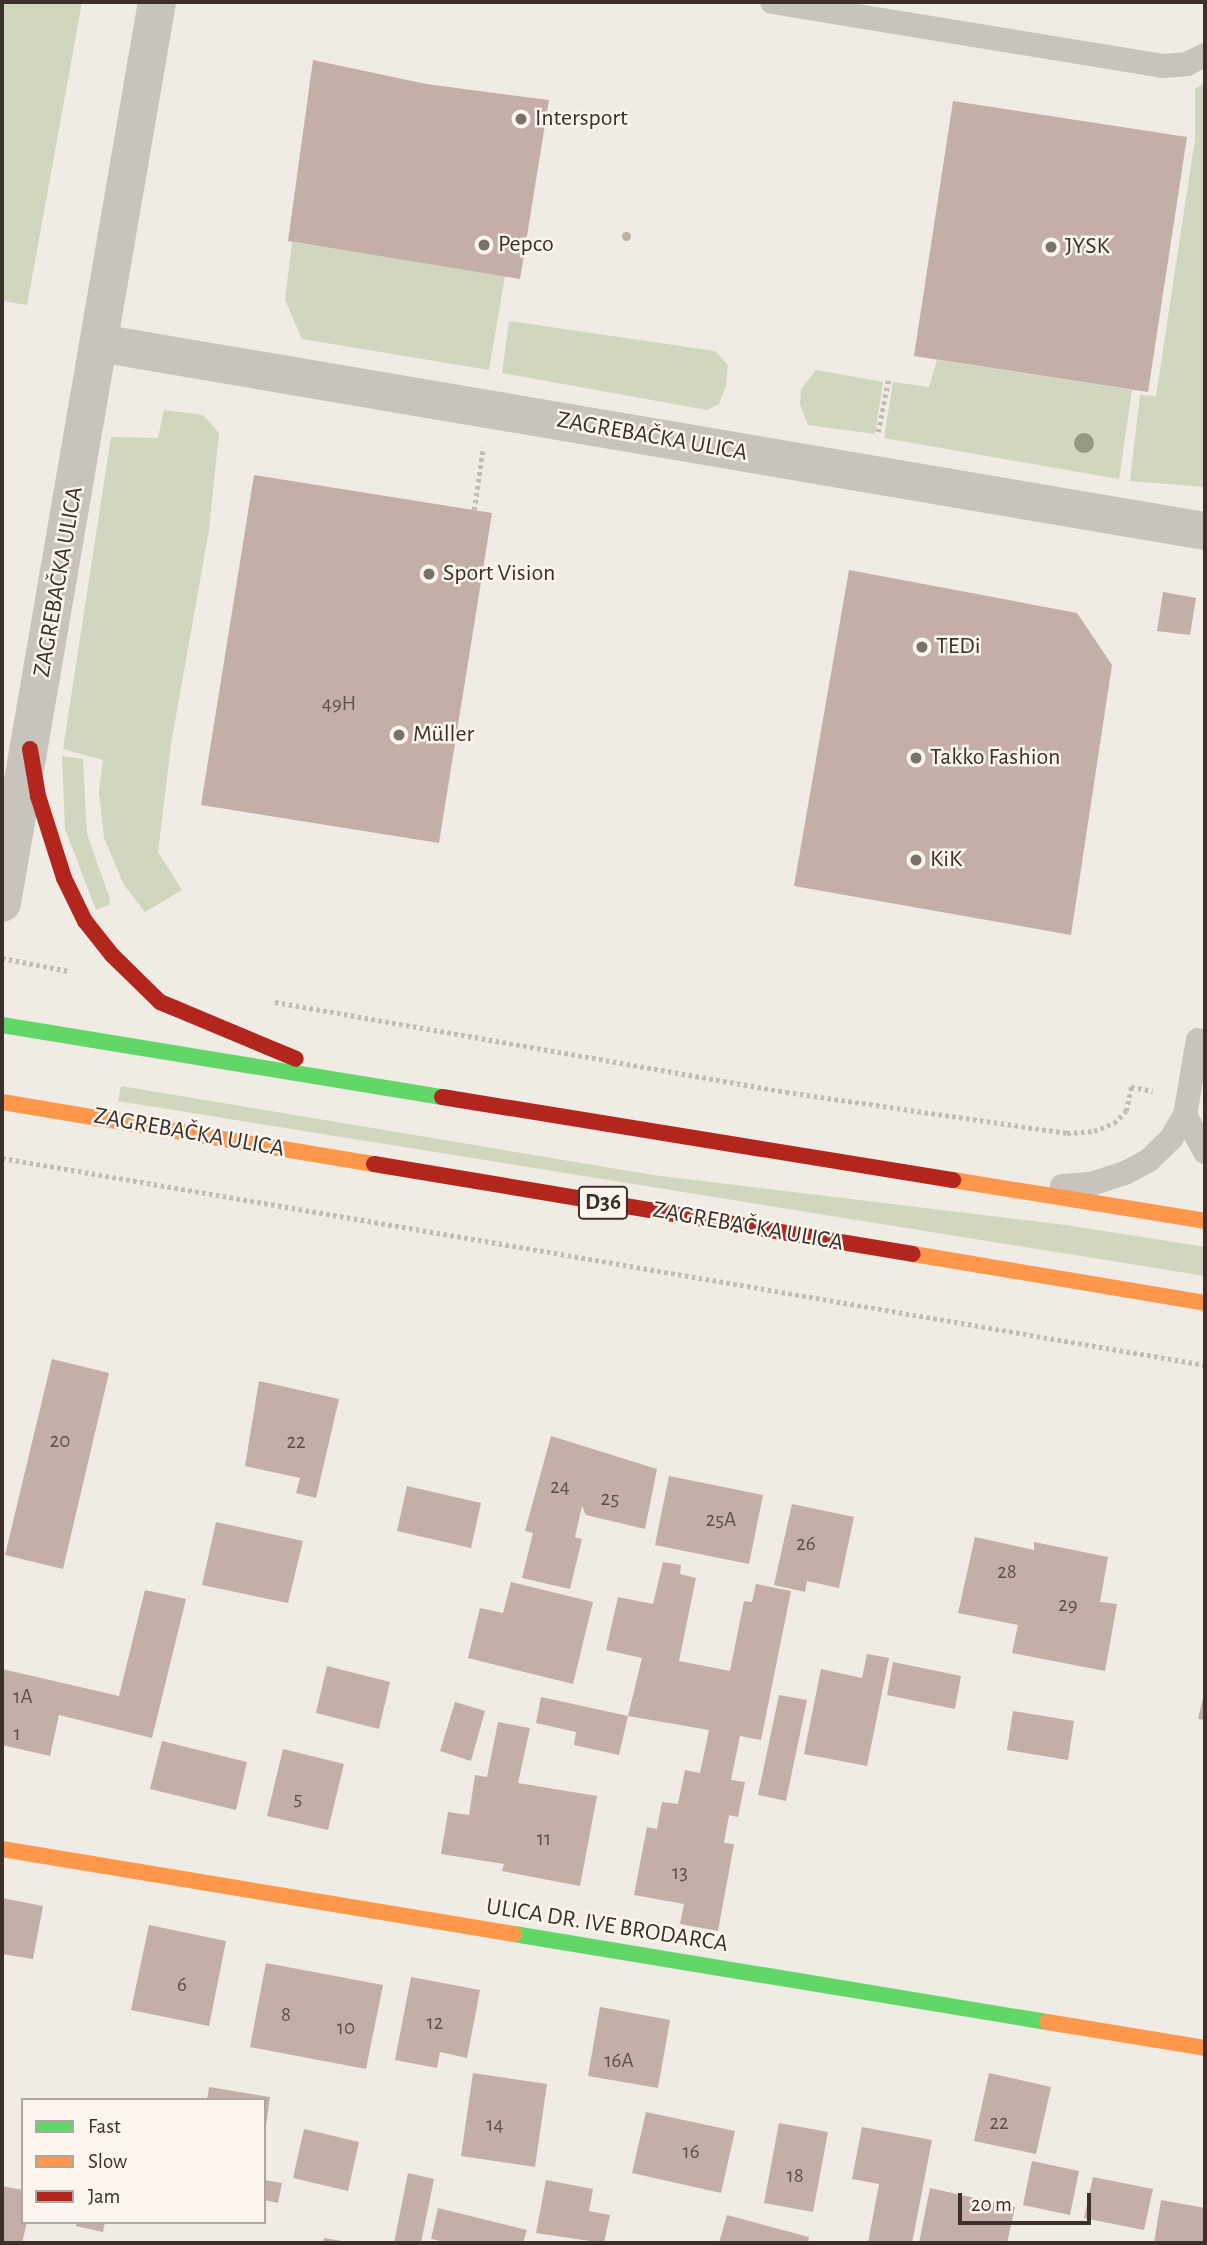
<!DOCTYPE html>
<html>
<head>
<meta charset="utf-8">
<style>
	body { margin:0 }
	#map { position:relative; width:1207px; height:2245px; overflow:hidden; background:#f0ebe5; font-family:"Alegreya Sans",sans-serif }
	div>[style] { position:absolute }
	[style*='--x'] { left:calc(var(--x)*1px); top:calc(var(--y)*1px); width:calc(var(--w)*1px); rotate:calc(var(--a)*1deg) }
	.green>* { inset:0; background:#d1d6bf }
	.building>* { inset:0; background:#c3afa7 }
	.round { border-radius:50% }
	.path>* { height:4.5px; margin-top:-2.25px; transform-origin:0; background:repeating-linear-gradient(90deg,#c2bbb6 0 3.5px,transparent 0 7px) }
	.lane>* { height:24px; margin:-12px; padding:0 12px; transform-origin:12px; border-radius:12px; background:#c9c3be }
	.street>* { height:38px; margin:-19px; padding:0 19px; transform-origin:19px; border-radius:19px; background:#c9c3be }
	.fast>* { height:16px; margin:-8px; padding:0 8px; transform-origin:8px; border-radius:8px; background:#63d668 }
	.slow>* { height:16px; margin:-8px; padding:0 8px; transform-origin:8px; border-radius:8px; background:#ff974d }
	.jam>* { height:16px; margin:-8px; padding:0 8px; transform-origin:8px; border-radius:8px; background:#b3261e }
	.trees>* { width:20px; height:20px; margin:-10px; border-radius:50%; background:#959b80 }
	.dots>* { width:19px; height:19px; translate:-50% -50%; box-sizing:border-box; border:4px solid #fbf5ee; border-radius:50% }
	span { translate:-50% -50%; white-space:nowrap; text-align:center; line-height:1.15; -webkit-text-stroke:5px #fbf5ee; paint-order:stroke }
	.number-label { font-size:21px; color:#5d504a }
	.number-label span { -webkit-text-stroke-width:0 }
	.shield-label span { padding:2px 5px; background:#fbf5ee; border:2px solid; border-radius:5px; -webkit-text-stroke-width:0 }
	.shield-label { font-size:23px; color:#3b302b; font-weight:700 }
	.poi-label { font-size:24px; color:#3b302b }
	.left { translate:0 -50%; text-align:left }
	.street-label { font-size:24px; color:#3b302b }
	.frame { position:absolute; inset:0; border:4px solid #3b302b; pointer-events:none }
	.legend { position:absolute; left:21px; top:2098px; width:245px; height:126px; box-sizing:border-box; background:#fbf5ee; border:2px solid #aea6a0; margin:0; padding:9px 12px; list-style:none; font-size:21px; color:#3b302b }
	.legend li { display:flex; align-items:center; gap:14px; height:35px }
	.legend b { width:35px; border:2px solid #aea6a0 }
	.scale { position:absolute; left:958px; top:2193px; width:133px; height:32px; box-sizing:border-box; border:4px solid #3b302b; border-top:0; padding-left:9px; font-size:21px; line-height:24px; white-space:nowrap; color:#3b302b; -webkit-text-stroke:5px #fbf5ee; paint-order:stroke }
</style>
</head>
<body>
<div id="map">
	<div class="green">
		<i style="clip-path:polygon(2px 2px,82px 2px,27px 305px,2px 301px)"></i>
		<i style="clip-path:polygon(1205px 82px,1205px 487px,1130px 481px,1140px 395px,1156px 396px,1195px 139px,1195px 89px)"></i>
		<i style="clip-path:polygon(292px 242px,505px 276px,489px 370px,302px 339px,285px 300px)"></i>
		<i style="clip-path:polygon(509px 321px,715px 351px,728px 365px,726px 385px,719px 404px,707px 410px,502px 373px)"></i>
		<i style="clip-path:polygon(937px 360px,1132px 390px,1119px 479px,884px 438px,893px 382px,929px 387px)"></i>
		<i style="clip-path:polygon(816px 370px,883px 382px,875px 434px,808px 425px,800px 404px,801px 389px)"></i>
		<i style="clip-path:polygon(164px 410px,203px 415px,219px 433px,209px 530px,171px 744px,158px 852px,182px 890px,145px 912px,124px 885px,104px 838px,99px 792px,103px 760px,63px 749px,111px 437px,158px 438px)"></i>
		<i style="clip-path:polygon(62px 756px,83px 759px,87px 834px,110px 899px,109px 905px,96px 910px,65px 829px)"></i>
		<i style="clip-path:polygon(121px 1086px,653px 1175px,1066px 1225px,1205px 1247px,1205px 1276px,118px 1101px)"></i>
	</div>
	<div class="building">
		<i style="clip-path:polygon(313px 60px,426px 84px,549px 100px,520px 279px,288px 241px)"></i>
		<i style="clip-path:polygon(953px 101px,1187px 137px,1148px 392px,914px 356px)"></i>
		<i class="round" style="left:621.5px;top:231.5px;width:9px;height:9px"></i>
		<i style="clip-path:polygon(254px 475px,492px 513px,439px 843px,201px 805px)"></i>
		<i style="clip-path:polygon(849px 570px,1077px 613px,1112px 665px,1071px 935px,794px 886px)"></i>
		<i style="clip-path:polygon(1163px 592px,1196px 598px,1190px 635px,1157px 631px)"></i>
		<i style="clip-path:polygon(52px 1359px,109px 1373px,63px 1569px,5px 1555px)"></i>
		<i style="clip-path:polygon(259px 1381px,339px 1399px,316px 1498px,296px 1493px,300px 1478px,245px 1466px)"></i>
		<i style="clip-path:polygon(551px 1436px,657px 1469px,645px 1529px,586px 1515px,582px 1506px,575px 1537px,582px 1539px,570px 1589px,522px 1578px,533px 1533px,525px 1531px)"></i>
		<i style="clip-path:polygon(669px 1476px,763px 1495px,749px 1564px,655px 1545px)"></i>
		<i style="clip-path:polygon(407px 1486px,481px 1503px,471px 1548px,397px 1531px)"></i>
		<i style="clip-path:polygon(792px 1504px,854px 1517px,839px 1588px,807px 1581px,805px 1592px,774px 1585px)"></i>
		<i style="clip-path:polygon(216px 1522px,303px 1541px,288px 1603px,202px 1585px)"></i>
		<i style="clip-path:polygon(975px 1537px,1034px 1550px,1034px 1542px,1108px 1557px,1100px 1602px,1117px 1604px,1105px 1671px,1012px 1653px,1018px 1625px,958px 1613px)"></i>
		<i style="clip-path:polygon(663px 1562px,681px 1565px,680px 1574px,696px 1578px,679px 1661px,730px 1671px,744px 1601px,752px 1602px,756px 1584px,791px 1591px,761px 1740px,740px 1736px,731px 1780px,745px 1782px,738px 1817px,729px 1815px,724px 1843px,734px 1844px,718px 1931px,680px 1924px,684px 1904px,634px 1895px,647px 1827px,657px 1829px,662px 1802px,678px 1804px,685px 1770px,700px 1773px,709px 1730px,628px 1716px,642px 1658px,606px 1650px,618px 1597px,653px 1604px)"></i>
		<i style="clip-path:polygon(511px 1582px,593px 1602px,573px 1684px,468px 1658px,480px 1608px,503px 1613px)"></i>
		<i style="clip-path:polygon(145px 1590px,186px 1599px,152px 1738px,59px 1715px,50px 1756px,2px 1745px,2px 1669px,119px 1696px)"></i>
		<i style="clip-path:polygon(867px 1654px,889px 1658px,867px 1766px,804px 1754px,821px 1669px,862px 1678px)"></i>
		<i style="clip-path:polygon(893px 1662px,961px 1676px,955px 1709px,887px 1695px)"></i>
		<i style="clip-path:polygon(327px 1666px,390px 1682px,379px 1729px,316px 1713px)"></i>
		<i style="clip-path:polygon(1204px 1694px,1205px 1694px,1205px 1720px,1198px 1719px)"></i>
		<i style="clip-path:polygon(779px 1695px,807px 1700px,786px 1801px,758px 1795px)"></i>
		<i style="clip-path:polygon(541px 1697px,628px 1716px,619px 1755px,574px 1745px,576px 1732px,536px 1723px)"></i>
		<i style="clip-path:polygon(455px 1702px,485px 1711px,471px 1761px,440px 1751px)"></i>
		<i style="clip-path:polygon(1013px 1711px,1074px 1721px,1068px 1760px,1007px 1750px)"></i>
		<i style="clip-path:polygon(498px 1722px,530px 1728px,518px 1783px,597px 1796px,580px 1886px,502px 1871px,504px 1864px,441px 1854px,448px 1812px,469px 1815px,475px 1775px,487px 1777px)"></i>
		<i style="clip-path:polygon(162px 1741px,247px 1762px,236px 1810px,150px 1789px)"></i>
		<i style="clip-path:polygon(283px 1749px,344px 1764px,328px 1830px,267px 1816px)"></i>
		<i style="clip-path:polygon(2px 1898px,43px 1906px,33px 1959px,2px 1954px)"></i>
		<i style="clip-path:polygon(149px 1925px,226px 1941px,209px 2026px,131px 2010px)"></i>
		<i style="clip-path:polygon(266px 1963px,383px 1985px,366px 2069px,250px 2047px)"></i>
		<i style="clip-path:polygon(411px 1977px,480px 1990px,467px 2058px,440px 2052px,437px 2068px,395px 2060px)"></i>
		<i style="clip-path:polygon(600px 2007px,670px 2020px,658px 2088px,588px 2076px)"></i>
		<i style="clip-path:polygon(473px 2073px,547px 2084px,535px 2167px,461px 2156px)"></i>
		<i style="clip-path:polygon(989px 2073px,1051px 2087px,1036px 2154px,974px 2141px)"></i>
		<i style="clip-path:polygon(209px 2087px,270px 2097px,266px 2126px,264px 2100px,207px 2100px)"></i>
		<i style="clip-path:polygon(646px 2112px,735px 2131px,721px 2193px,632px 2173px)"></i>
		<i style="clip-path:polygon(779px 2123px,828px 2132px,813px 2212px,764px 2203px)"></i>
		<i style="clip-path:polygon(862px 2127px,932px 2140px,912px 2243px,868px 2243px,879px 2184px,852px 2179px)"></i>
		<i style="clip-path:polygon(304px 2129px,359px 2142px,348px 2191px,293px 2178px)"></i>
		<i style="clip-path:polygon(1032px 2161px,1079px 2171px,1070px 2215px,1023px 2205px)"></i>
		<i style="clip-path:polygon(408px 2173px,434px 2179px,421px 2243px,394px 2243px)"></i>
		<i style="clip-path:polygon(1093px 2177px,1153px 2189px,1144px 2230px,1084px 2218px)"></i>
		<i style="clip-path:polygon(264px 2180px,282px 2183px,278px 2203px,264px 2200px)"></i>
		<i style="clip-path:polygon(546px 2180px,593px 2189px,589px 2211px,610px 2215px,604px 2243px,536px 2233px)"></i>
		<i style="clip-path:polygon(2px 2186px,23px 2190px,23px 2222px,27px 2222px,22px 2243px,2px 2243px)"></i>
		<i style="clip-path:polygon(930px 2188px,1015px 2207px,1007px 2243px,919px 2243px)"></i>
		<i style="clip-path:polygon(1161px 2200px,1205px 2208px,1205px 2243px,1154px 2243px)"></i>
		<i style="clip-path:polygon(438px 2208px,527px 2230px,523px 2243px,450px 2243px,431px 2239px)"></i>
		<i style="clip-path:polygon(727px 2215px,809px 2237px,808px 2243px,719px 2243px)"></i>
		<i style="clip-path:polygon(77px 2222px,105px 2222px,103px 2232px,76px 2226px)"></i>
		<i style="clip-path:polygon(324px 2238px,347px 2242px,347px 2243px,323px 2243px)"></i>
	</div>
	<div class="path">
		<i style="--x:878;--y:432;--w:56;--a:-78.7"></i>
		<i style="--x:474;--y:510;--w:63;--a:-81.7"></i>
		<i style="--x:2;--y:958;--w:68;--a:11"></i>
		<i style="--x:275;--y:1002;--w:519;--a:9.99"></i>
		<i style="--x:786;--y:1092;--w:284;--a:8.3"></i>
		<i style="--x:1067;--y:1133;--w:27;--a:-4"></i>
		<i style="--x:1094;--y:1131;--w:22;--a:-22"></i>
		<i style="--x:1114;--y:1123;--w:17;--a:-45"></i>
		<i style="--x:1126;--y:1111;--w:25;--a:-78"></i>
		<i style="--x:1131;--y:1087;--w:22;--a:10"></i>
		<i style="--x:2;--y:1158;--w:1221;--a:9.76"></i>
	</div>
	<div class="lane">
		<i style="--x:772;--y:2;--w:394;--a:9.3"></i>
		<i style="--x:1161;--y:66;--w:26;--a:-4"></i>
		<i style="--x:1187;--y:64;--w:20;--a:-27"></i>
		<i style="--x:1185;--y:1115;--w:42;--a:61.6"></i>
		<i style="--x:1062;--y:1186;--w:29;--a:-4"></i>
		<i style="--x:1091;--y:1184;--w:36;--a:-18"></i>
		<i style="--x:1125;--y:1173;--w:27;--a:-28"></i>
		<i style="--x:1149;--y:1160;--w:30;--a:-44"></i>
		<i style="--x:1171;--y:1139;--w:28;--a:-60"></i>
		<i style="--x:1185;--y:1115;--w:76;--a:-80.2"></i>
	</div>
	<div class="street">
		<i style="--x:99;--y:343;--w:1122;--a:9.65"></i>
		<i style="--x:2;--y:903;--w:914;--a:-80.24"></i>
	</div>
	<div class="fast">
		<i style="--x:2;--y:1025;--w:446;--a:9.3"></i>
		<i style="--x:514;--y:1934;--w:540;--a:9.38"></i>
	</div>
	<div class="slow">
		<i style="--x:2;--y:1102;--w:377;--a:9.5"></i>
		<i style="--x:953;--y:1180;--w:255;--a:9.2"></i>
		<i style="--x:913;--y:1254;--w:296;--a:9.5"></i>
		<i style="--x:2;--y:1849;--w:519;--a:9.43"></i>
		<i style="--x:1047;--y:2022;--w:160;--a:9.3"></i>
	</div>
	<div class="jam">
		<i style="--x:30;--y:749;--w:48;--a:80.3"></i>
		<i style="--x:38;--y:796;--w:86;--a:72.4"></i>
		<i style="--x:64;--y:878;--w:48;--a:64"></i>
		<i style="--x:85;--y:921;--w:43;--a:51.5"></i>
		<i style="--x:112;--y:955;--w:67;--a:44.4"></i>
		<i style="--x:160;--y:1002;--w:147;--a:22.7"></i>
		<i style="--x:442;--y:1097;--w:518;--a:9.23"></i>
		<i style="--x:374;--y:1164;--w:546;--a:9.48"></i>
	</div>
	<div class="trees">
		<i style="left:1084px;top:443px"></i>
	</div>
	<div class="dots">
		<i style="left:521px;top:119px;background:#7a716c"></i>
		<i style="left:484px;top:245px;background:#7a716c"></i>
		<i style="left:1051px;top:247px;background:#7a716c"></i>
		<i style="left:429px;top:574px;background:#7a716c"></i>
		<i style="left:922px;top:647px;background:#7a716c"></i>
		<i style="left:399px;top:735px;background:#7a716c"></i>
		<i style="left:916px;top:758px;background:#7a716c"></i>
		<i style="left:916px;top:860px;background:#7a716c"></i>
	</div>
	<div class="number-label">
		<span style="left:339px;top:704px">49H</span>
		<span style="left:60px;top:1441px">20</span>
		<span style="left:296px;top:1442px">22</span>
		<span style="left:560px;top:1487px">24</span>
		<span style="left:610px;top:1499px">25</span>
		<span style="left:721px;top:1520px">25A</span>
		<span style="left:806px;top:1544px">26</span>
		<span style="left:1007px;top:1572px">28</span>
		<span style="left:1068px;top:1605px">29</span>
		<span style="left:23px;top:1697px">1A</span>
		<span style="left:17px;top:1734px">1</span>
		<span style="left:298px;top:1799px">5</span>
		<span style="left:544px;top:1839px">11</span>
		<span style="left:680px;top:1873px">13</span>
		<span style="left:182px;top:1985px">6</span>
		<span style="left:286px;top:2015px">8</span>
		<span style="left:435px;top:2023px">12</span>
		<span style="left:346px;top:2028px">10</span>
		<span style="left:619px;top:2061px">16A</span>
		<span style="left:999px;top:2123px">22</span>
		<span style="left:495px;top:2125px">14</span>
		<span style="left:691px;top:2152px">16</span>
		<span style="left:795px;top:2176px">18</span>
	</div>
	<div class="shield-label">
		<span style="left:603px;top:1203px">D36</span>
	</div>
	<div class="poi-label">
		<span class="left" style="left:535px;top:119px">Intersport</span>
		<span class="left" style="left:498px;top:245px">Pepco</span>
		<span class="left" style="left:1065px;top:247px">JYSK</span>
		<span class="left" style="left:443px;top:574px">Sport Vision</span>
		<span class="left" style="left:936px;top:647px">TEDi</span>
		<span class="left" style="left:413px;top:735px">Müller</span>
		<span class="left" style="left:930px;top:758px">Takko Fashion</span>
		<span class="left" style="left:930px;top:860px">KiK</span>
	</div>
	<div class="street-label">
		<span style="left:652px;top:437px;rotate:10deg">ZAGREBAČKA ULICA</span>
		<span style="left:59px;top:582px;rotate:-80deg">ZAGREBAČKA ULICA</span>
		<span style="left:189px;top:1133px;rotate:10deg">ZAGREBAČKA ULICA</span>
		<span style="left:748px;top:1227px;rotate:10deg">ZAGREBAČKA ULICA</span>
		<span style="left:607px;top:1926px;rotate:9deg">ULICA DR. IVE BRODARCA</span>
	</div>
	<div class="frame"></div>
	<ul class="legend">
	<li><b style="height:9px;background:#63d668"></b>Fast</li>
	<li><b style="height:9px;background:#ff974d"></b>Slow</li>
	<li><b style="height:9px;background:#b3261e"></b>Jam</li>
	</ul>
	<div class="scale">20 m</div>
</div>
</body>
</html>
